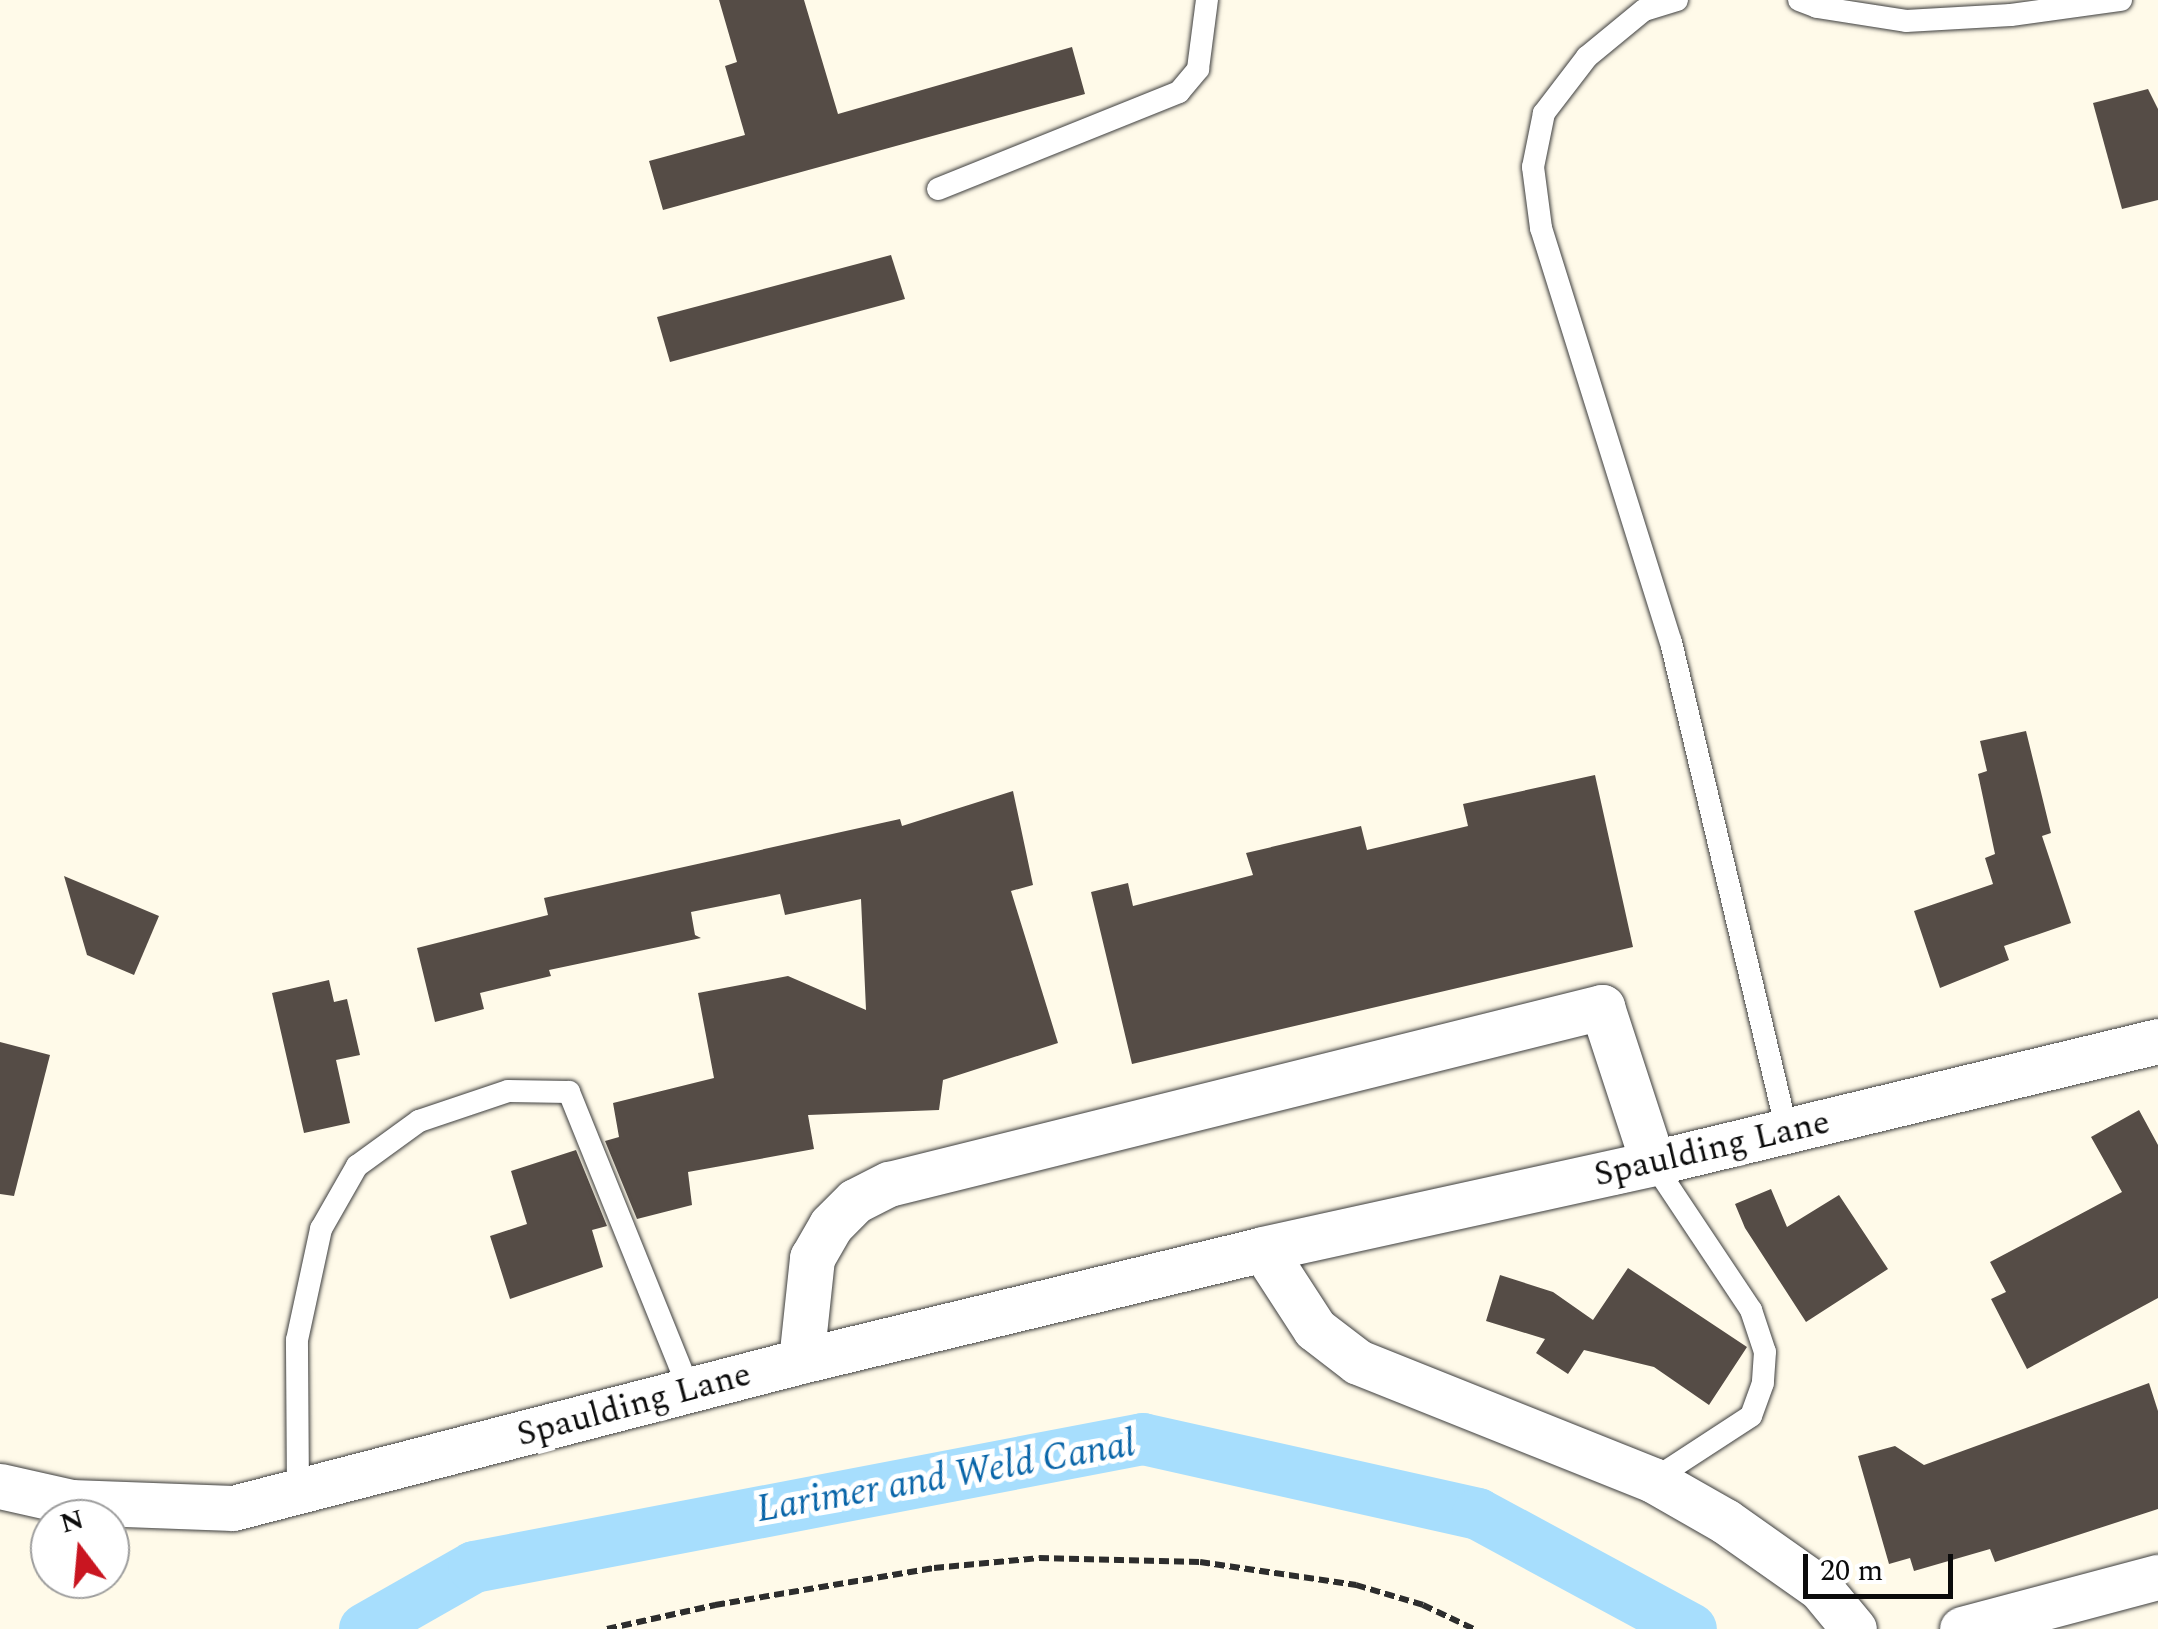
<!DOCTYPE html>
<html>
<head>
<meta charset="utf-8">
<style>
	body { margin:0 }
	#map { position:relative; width:2158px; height:1629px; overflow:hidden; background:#fffae9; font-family:Spectral,serif }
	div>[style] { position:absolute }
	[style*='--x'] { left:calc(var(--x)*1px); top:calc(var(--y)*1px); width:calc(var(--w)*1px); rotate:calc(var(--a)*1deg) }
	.canal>* { height:52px; margin:-26px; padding:0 26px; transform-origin:26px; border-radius:26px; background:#a7defd }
	.building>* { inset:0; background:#554c46 }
	.path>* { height:6px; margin-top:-3px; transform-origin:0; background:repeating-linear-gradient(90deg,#2d2d2d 0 10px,transparent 0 15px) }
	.roads { filter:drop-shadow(0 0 2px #3e3e3e) drop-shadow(0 0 2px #3e3e3e) }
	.service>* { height:22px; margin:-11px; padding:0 11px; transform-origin:11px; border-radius:11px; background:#fff }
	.minor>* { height:45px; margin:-22.5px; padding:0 22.5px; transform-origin:22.5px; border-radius:22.5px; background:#fff }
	span { translate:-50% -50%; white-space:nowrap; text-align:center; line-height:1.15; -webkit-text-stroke:10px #fff; paint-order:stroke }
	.street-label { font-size:35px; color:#0b0b0b }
	.water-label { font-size:38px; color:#0965a8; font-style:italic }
	.north { position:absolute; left:30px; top:1499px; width:100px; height:100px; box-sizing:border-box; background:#fff; border:2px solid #9d9d9d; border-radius:50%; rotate:344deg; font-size:28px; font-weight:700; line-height:40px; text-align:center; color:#0b0b0b }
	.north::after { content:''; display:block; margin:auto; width:35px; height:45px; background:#c91520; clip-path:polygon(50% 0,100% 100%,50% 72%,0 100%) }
	.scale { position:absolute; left:1803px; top:1554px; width:150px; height:45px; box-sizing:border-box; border:5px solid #0b0b0b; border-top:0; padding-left:12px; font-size:30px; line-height:35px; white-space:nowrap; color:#0b0b0b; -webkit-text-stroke:8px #fff; paint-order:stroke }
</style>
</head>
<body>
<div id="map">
	<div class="canal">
		<i style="--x:365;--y:1629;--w:125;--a:-29.6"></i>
		<i style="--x:474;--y:1567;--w:681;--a:-10.83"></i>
		<i style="--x:1143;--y:1439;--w:343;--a:12.6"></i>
		<i style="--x:1478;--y:1514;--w:242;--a:28.4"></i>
	</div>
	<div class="building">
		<i style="clip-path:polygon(719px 0,804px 0,838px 114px,1072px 47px,1085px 94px,663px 210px,649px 161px,745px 135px,725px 66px,737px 62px)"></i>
		<i style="clip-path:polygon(2148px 89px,2158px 109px,2158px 200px,2122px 209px,2093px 103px)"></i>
		<i style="clip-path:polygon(891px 255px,905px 299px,670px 362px,657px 317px)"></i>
		<i style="clip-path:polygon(2026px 731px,2051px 833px,2042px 836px,2071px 923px,2004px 946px,2009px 960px,1940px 988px,1914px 911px,1993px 884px,1985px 858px,1995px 854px,1978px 774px,1987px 771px,1980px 741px)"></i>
		<i style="clip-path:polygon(1595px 775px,1633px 947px,1132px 1064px,1091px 892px,1128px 883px,1133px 906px,1253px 875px,1246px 853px,1361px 826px,1367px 850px,1468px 826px,1463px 804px)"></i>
		<i style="clip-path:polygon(1013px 791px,1033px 885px,1011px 891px,1058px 1043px,943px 1080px,939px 1110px,808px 1115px,814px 1149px,688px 1172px,692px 1205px,637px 1219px,605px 1141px,619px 1137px,613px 1103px,714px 1078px,698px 993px,788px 976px,866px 1010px,861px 899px,785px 915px,780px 894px,691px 912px,695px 935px,701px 938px,549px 970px,551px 976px,480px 993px,484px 1009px,435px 1022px,417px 948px,548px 915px,544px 898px,900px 819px,902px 826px)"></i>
		<i style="clip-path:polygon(64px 876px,159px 916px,134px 975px,87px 955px)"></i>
		<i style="clip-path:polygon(329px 980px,334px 1002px,347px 999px,360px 1055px,336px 1060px,350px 1123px,304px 1133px,272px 993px)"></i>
		<i style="clip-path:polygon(0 1042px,50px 1055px,14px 1196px,0 1194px)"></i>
		<i style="clip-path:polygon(2139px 1110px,2158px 1145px,2158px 1298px,2027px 1369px,1991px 1299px,2006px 1292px,1990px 1262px,2122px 1192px,2091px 1137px)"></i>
		<i style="clip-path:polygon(576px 1150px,607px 1226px,592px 1230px,603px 1267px,510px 1299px,490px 1236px,527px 1224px,511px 1171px)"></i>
		<i style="clip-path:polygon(1771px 1189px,1787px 1227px,1839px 1195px,1888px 1269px,1806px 1322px,1745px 1228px,1735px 1204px)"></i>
		<i style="clip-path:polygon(1628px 1268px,1747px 1347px,1709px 1405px,1654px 1367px,1584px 1350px,1568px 1374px,1536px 1353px,1545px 1339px,1486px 1321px,1500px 1275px,1553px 1292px,1593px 1320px)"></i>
		<i style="clip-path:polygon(2149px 1383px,2158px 1411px,2158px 1509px,1995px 1562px,1990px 1549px,1914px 1571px,1910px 1558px,1889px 1564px,1858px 1456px,1895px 1446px,1924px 1465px)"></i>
	</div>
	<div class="path">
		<i style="--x:607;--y:1629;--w:111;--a:-12.5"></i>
		<i style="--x:715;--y:1605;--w:222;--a:-9.6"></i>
		<i style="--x:934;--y:1568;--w:105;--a:-5.4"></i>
		<i style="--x:1039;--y:1558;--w:161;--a:1.4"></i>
		<i style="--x:1200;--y:1562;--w:158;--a:8.4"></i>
		<i style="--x:1356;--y:1585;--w:70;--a:16.6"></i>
		<i style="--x:1423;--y:1605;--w:56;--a:25.2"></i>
	</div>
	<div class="roads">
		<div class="service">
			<i style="--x:1677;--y:0;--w:34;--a:163"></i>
			<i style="--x:1644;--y:10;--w:74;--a:140.5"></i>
			<i style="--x:1587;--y:57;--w:71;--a:127.5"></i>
			<i style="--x:1544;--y:113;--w:55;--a:101.5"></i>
			<i style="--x:1533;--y:167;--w:62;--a:82.5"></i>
			<i style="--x:1541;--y:228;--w:434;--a:72.6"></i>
			<i style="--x:1671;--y:642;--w:503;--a:76.66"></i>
			<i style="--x:1799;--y:0;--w:19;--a:21"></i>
			<i style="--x:1817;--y:7;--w:90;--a:8.9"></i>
			<i style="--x:1906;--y:21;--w:105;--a:-3.3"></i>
			<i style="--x:2011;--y:15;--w:111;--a:-7.8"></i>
			<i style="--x:938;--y:189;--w:260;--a:-21.9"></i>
			<i style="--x:1179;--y:92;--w:30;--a:-50"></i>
			<i style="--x:1198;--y:69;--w:70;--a:-82.6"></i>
			<i style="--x:1653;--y:1163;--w:177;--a:56.3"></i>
			<i style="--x:1751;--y:1310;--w:44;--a:71.6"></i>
			<i style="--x:1765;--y:1352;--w:31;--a:94"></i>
			<i style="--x:1763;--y:1383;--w:35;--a:110"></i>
			<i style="--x:1751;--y:1416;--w:117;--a:146.9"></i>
			<i style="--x:298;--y:1492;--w:152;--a:-90.4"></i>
			<i style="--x:297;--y:1340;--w:114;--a:-77.8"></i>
			<i style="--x:321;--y:1229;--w:73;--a:-60.3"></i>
			<i style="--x:357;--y:1166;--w:77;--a:-36"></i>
			<i style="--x:419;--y:1121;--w:94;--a:-18.6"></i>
			<i style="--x:508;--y:1091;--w:61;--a:0.9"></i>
			<i style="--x:569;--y:1092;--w:323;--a:68"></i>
		</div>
		<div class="minor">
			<i style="--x:1263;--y:1249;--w:95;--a:57"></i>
			<i style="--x:1315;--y:1329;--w:54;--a:37.5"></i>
			<i style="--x:1358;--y:1362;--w:318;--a:21.8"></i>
			<i style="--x:1653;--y:1480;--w:83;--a:29.7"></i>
			<i style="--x:1725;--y:1521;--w:116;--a:35.2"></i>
			<i style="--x:1820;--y:1588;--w:53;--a:50.3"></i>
			<i style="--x:801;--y:1361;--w:104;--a:-83.9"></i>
			<i style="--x:812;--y:1258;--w:38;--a:-60"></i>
			<i style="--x:831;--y:1225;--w:34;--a:-45"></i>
			<i style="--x:855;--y:1201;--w:38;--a:-27"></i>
			<i style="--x:889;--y:1184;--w:735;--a:-13.94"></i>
			<i style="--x:1602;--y:1007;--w:164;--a:71.9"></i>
			<i style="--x:0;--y:1486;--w:73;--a:12.7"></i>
			<i style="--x:71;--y:1502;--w:162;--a:2.1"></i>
			<i style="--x:233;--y:1508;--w:587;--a:-14.51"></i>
			<i style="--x:801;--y:1361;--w:475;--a:-13.6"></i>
			<i style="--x:1263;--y:1249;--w:399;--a:-12.4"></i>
			<i style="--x:1653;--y:1163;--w:520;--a:-13.58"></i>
			<i style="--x:1962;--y:1629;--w:203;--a:-14.9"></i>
		</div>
	</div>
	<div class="street-label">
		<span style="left:1712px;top:1149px;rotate:-13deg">Spaulding Lane</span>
		<span style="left:634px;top:1405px;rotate:-15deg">Spaulding Lane</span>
	</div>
	<div class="water-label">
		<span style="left:946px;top:1478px;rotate:-10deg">Larimer and Weld Canal</span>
	</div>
	<div class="north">N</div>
	<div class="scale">20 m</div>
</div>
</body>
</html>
